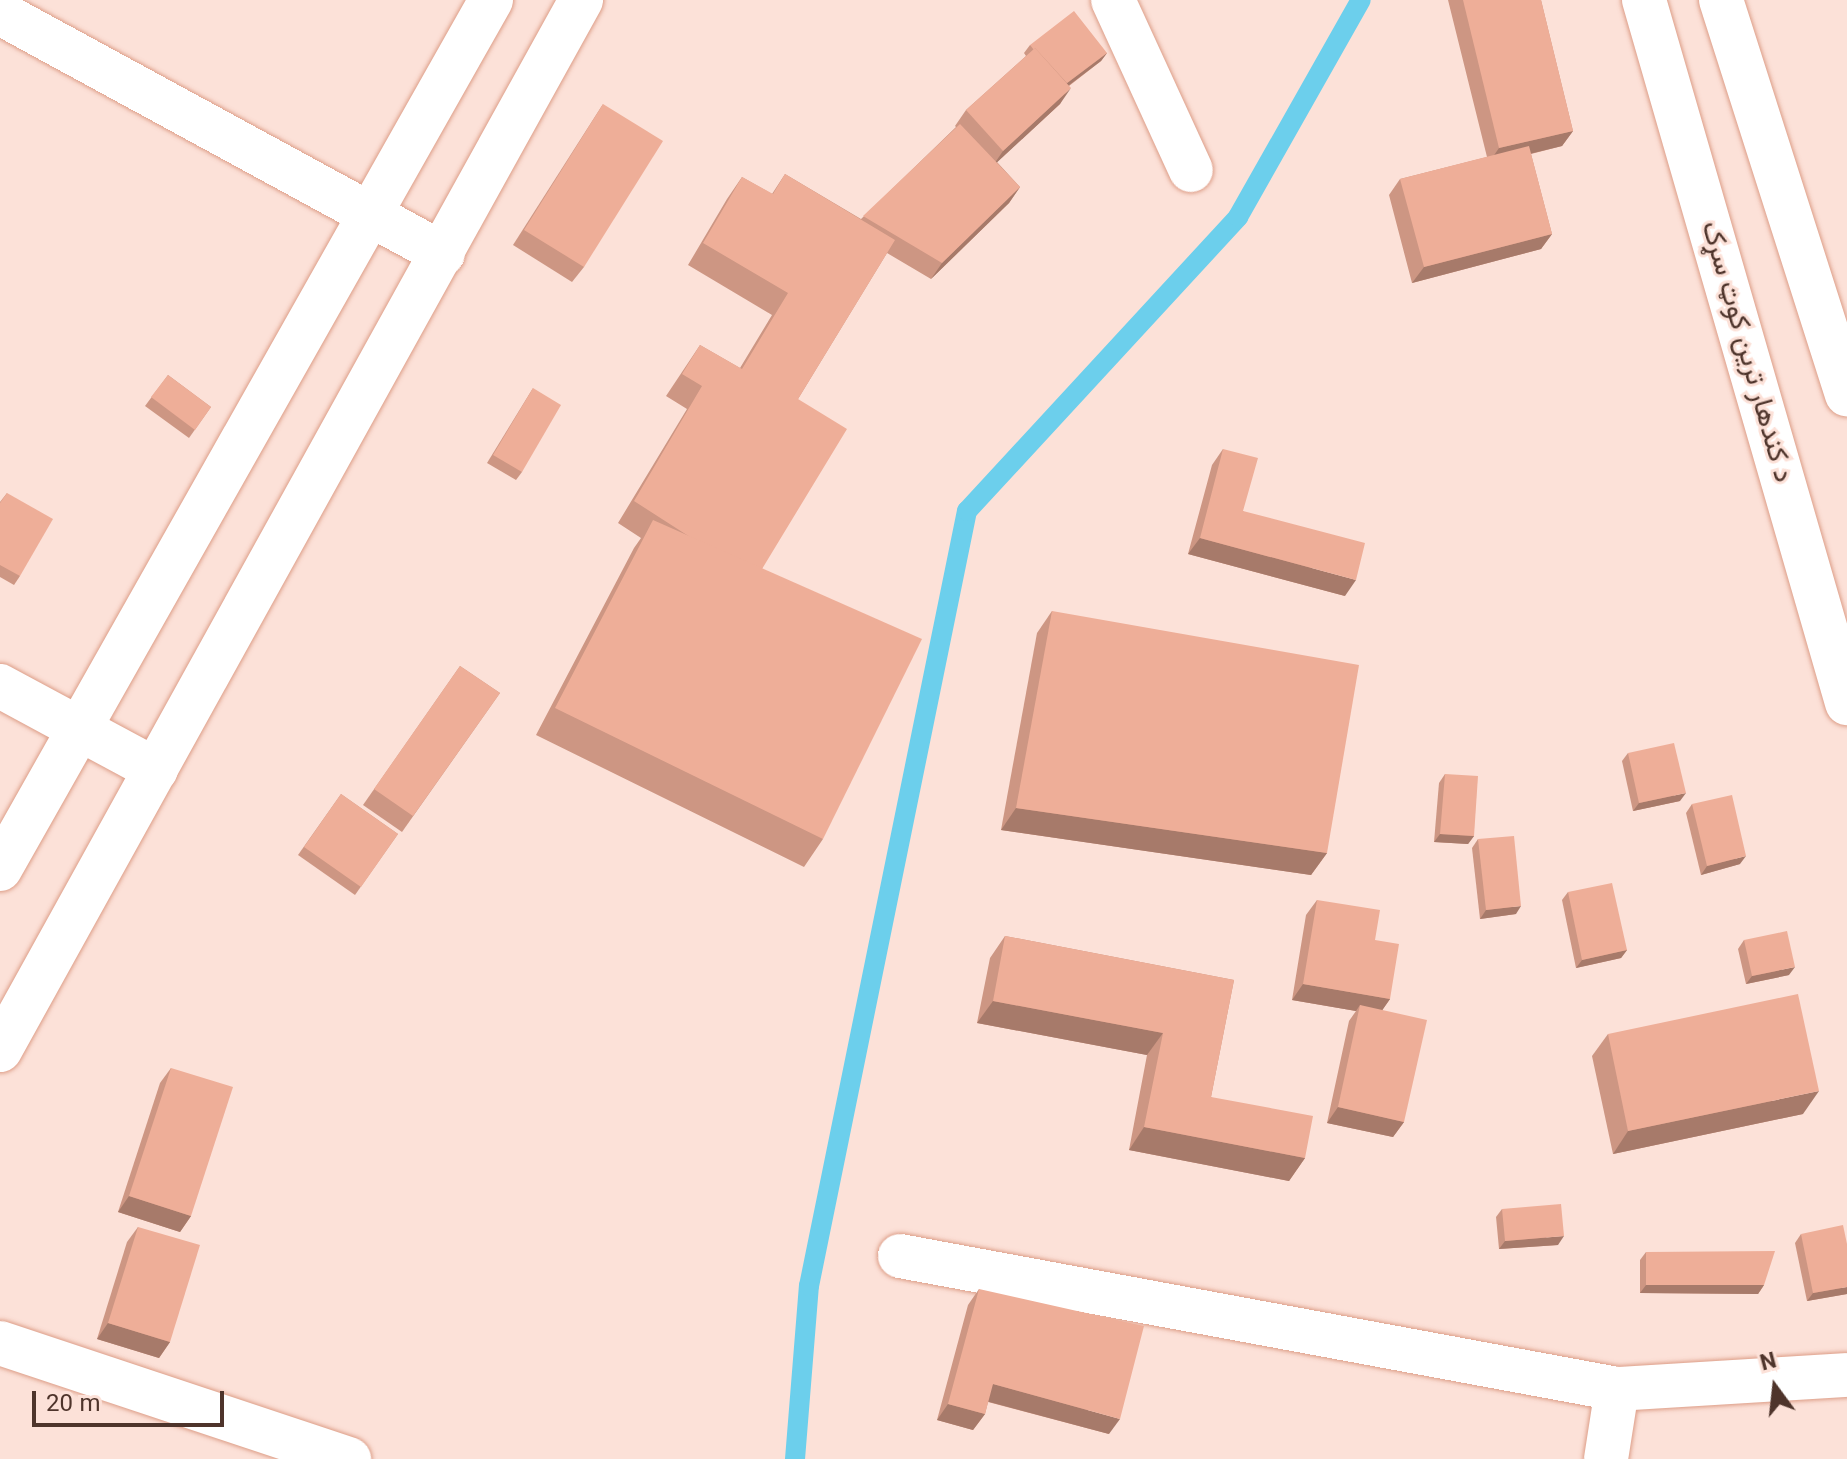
<!DOCTYPE html>
<html>
<head>
<meta charset="utf-8">
<style>
	body { margin:0 }
	#map { position:relative; width:1847px; height:1459px; overflow:hidden; background:#fce1d8; font-family:Georgia,Vazirmatn,serif }
	div>[style] { position:absolute }
	[style*='--x'] { left:calc(var(--x)*1px); top:calc(var(--y)*1px); width:calc(var(--w)*1px); rotate:calc(var(--a)*1deg) }
	.stream>* { height:20px; margin:-10px; padding:0 10px; transform-origin:10px; border-radius:10px; background:#6ccfec }
	.roads { filter:drop-shadow(0 0 2px #dd9e88) drop-shadow(0 0 2px #dd9e88) }
	.street>* { height:44px; margin:-22px; padding:0 22px; transform-origin:22px; border-radius:22px; background:#fff }
	.primary>* { height:44px; margin:-22px; padding:0 22px; transform-origin:22px; border-radius:22px; background:#fff }
	.wall>* { inset:0; background:#cd9683 }
	.shaded-wall>* { inset:0; background:#a77a6a }
	.building>* { inset:0; background:#eeae98 }
	span { translate:-50% -50%; white-space:nowrap; text-align:center; line-height:1.15; -webkit-text-stroke:6px #fce1d8; paint-order:stroke }
	.street-label { font-size:28px; color:#4e342b }
	.north { position:absolute; left:1735px; top:1347px; width:80px; height:80px; -webkit-text-stroke:6px #fce1d8; paint-order:stroke; rotate:345deg; font-size:22px; font-weight:700; line-height:32px; text-align:center; color:#4e342b }
	.north::after { content:''; display:block; margin:auto; width:28px; height:36px; background:#4e342b; clip-path:polygon(50% 0,100% 100%,50% 72%,0 100%) }
	.scale { position:absolute; left:32px; top:1391px; width:192px; height:36px; box-sizing:border-box; border:4px solid #4e342b; border-top:0; padding-left:10px; font-size:24px; line-height:28px; white-space:nowrap; color:#4e342b; -webkit-text-stroke:6px #fce1d8; paint-order:stroke }
</style>
</head>
<body>
<div id="map">
	<div class="stream">
		<i style="--x:795;--y:1459;--w:174;--a:-85.4"></i>
		<i style="--x:809;--y:1286;--w:791;--a:-78.48"></i>
		<i style="--x:967;--y:511;--w:400;--a:-47.3"></i>
		<i style="--x:1238;--y:217;--w:249;--a:-60.5"></i>
	</div>
	<div class="roads">
		<div class="street">
			<i style="--x:1113;--y:0;--w:187;--a:65.4"></i>
			<i style="--x:0;--y:13;--w:504;--a:28.55"></i>
			<i style="--x:0;--y:686;--w:177;--a:28.3"></i>
			<i style="--x:0;--y:869;--w:998;--a:-60.53"></i>
			<i style="--x:0;--y:1050;--w:1200;--a:-61.04"></i>
			<i style="--x:900;--y:1256;--w:729;--a:10.51"></i>
			<i style="--x:1617;--y:1389;--w:230;--a:-3.5"></i>
			<i style="--x:0;--y:1343;--w:368;--a:18.4"></i>
			<i style="--x:1606;--y:1459;--w:71;--a:-81.1"></i>
		</div>
		<div class="primary">
			<i style="--x:1644;--y:0;--w:732;--a:73.89"></i>
			<i style="--x:1721;--y:0;--w:414;--a:72.3"></i>
		</div>
	</div>
	<div class="wall">
		<i style="clip-path:polygon(1448px 0,1541px 0,1573px 131px,1562px 146px,1531px 154px,1552px 234px,1541px 249px,1412px 283px,1389px 195px,1400px 179px,1487px 157px)"></i>
		<i style="clip-path:polygon(1030px 45px,1107px 53px,1101px 61px,1069px 86px,1060px 104px,997px 162px,1020px 187px,1009px 203px,931px 279px,887px 253px,798px 399px,762px 569px,823px 839px,804px 867px,536px 735px,634px 548px,641px 538px,618px 523px,687px 409px,666px 396px,700px 345px,740px 368px,772px 315px,688px 265px,727px 199px,742px 177px,772px 194px,785px 174px,861px 219px,956px 127px,955px 126px,966px 110px,1026px 56px,1024px 53px)"></i>
		<i style="clip-path:polygon(603px 104px,584px 267px,572px 282px,513px 245px)"></i>
		<i style="clip-path:polygon(168px 375px,211px 407px,189px 438px,145px 406px)"></i>
		<i style="clip-path:polygon(533px 388px,522px 472px,516px 480px,487px 463px)"></i>
		<i style="clip-path:polygon(1223px 449px,1243px 511px,1345px 596px,1188px 554px,1212px 465px)"></i>
		<i style="clip-path:polygon(7px 493px,20px 576px,14px 585px,0 577px,0 502px)"></i>
		<i style="clip-path:polygon(1052px 611px,1327px 853px,1311px 875px,1001px 830px,1037px 633px)"></i>
		<i style="clip-path:polygon(460px 666px,500px 693px,402px 832px,363px 805px)"></i>
		<i style="clip-path:polygon(1628px 753px,1680px 801px,1633px 811px,1622px 761px)"></i>
		<i style="clip-path:polygon(1445px 774px,1474px 836px,1468px 844px,1434px 842px,1439px 783px)"></i>
		<i style="clip-path:polygon(341px 794px,398px 834px,355px 895px,298px 855px)"></i>
		<i style="clip-path:polygon(1692px 804px,1740px 864px,1701px 875px,1686px 813px)"></i>
		<i style="clip-path:polygon(1478px 839px,1516px 914px,1480px 919px,1472px 848px)"></i>
		<i style="clip-path:polygon(1568px 892px,1627px 950px,1621px 958px,1576px 968px,1562px 900px)"></i>
		<i style="clip-path:polygon(1317px 900px,1375px 940px,1390px 999px,1382px 1010px,1404px 1122px,1393px 1137px,1327px 1123px,1349px 1021px,1356px 1011px,1292px 1000px,1306px 915px)"></i>
		<i style="clip-path:polygon(1005px 936px,1234px 980px,1211px 1097px,1305px 1158px,1289px 1181px,1129px 1150px,1147px 1055px,977px 1023px,990px 958px)"></i>
		<i style="clip-path:polygon(1744px 940px,1789px 975px,1746px 984px,1738px 949px)"></i>
		<i style="clip-path:polygon(1608px 1034px,1803px 1114px,1613px 1154px,1592px 1056px)"></i>
		<i style="clip-path:polygon(171px 1068px,191px 1216px,180px 1232px,118px 1212px,160px 1083px)"></i>
		<i style="clip-path:polygon(1502px 1209px,1558px 1245px,1499px 1249px,1496px 1217px)"></i>
		<i style="clip-path:polygon(138px 1227px,170px 1342px,159px 1358px,97px 1339px,127px 1242px)"></i>
		<i style="clip-path:polygon(1801px 1234px,1847px 1294px,1807px 1301px,1795px 1243px)"></i>
		<i style="clip-path:polygon(1646px 1252px,1764px 1285px,1758px 1294px,1640px 1293px,1640px 1260px)"></i>
		<i style="clip-path:polygon(979px 1289px,1109px 1434px,988px 1402px,985px 1414px,973px 1430px,937px 1420px,968px 1305px)"></i>
	</div>
	<div class="shaded-wall">
		<i style="clip-path:polygon(1107px 53px,1101px 61px,1056px 95px,1062px 87px)"></i>
		<i style="clip-path:polygon(1071px 88px,1060px 104px,992px 167px,1003px 151px)"></i>
		<i style="clip-path:polygon(1573px 131px,1562px 146px,1488px 164px,1499px 148px)"></i>
		<i style="clip-path:polygon(1020px 187px,1009px 203px,931px 279px,942px 263px)"></i>
		<i style="clip-path:polygon(1552px 234px,1541px 249px,1412px 283px,1424px 267px)"></i>
		<i style="clip-path:polygon(1200px 538px,1356px 580px,1345px 596px,1188px 554px)"></i>
		<i style="clip-path:polygon(1686px 793px,1680px 801px,1633px 811px,1639px 803px)"></i>
		<i style="clip-path:polygon(1016px 808px,1327px 853px,1311px 875px,1001px 830px)"></i>
		<i style="clip-path:polygon(1440px 834px,1474px 836px,1468px 844px,1434px 842px)"></i>
		<i style="clip-path:polygon(1746px 856px,1740px 864px,1701px 875px,1707px 866px)"></i>
		<i style="clip-path:polygon(1521px 906px,1516px 914px,1480px 919px,1486px 910px)"></i>
		<i style="clip-path:polygon(1627px 950px,1621px 958px,1576px 968px,1582px 960px)"></i>
		<i style="clip-path:polygon(1795px 967px,1789px 975px,1746px 984px,1752px 976px)"></i>
		<i style="clip-path:polygon(1303px 984px,1390px 999px,1379px 1015px,1360px 1005px,1356px 1011px,1292px 1000px)"></i>
		<i style="clip-path:polygon(993px 1001px,1163px 1033px,1147px 1055px,977px 1023px)"></i>
		<i style="clip-path:polygon(1819px 1091px,1803px 1114px,1613px 1154px,1628px 1131px)"></i>
		<i style="clip-path:polygon(1338px 1107px,1404px 1122px,1393px 1137px,1327px 1123px)"></i>
		<i style="clip-path:polygon(1144px 1127px,1305px 1158px,1289px 1181px,1129px 1150px)"></i>
		<i style="clip-path:polygon(129px 1196px,191px 1216px,180px 1232px,118px 1212px)"></i>
		<i style="clip-path:polygon(1564px 1236px,1558px 1245px,1499px 1249px,1505px 1241px)"></i>
		<i style="clip-path:polygon(1646px 1285px,1764px 1285px,1758px 1294px,1640px 1293px)"></i>
		<i style="clip-path:polygon(1847px 1287px,1847px 1294px,1807px 1301px,1813px 1293px)"></i>
		<i style="clip-path:polygon(108px 1323px,170px 1342px,159px 1358px,97px 1339px)"></i>
		<i style="clip-path:polygon(993px 1384px,1120px 1419px,1109px 1434px,982px 1400px)"></i>
		<i style="clip-path:polygon(948px 1404px,985px 1414px,973px 1430px,937px 1420px)"></i>
	</div>
	<div class="building">
		<i style="clip-path:polygon(1463px 0,1541px 0,1573px 131px,1499px 148px)"></i>
		<i style="clip-path:polygon(1074px 11px,1107px 53px,1067px 83px,1035px 48px,1034px 50px,1030px 45px)"></i>
		<i style="clip-path:polygon(1035px 48px,1071px 88px,1003px 151px,966px 110px)"></i>
		<i style="clip-path:polygon(603px 104px,663px 141px,584px 267px,524px 230px)"></i>
		<i style="clip-path:polygon(960px 124px,1020px 187px,942px 263px,863px 216px)"></i>
		<i style="clip-path:polygon(1529px 146px,1552px 234px,1424px 267px,1400px 179px)"></i>
		<i style="clip-path:polygon(785px 174px,895px 240px,798px 399px,847px 429px,762px 569px,690px 537px,634px 501px,702px 386px,682px 374px,700px 345px,742px 369px,788px 293px,703px 243px,742px 177px,773px 194px)"></i>
		<i style="clip-path:polygon(168px 375px,211px 407px,195px 430px,151px 397px)"></i>
		<i style="clip-path:polygon(533px 388px,561px 405px,522px 472px,493px 455px)"></i>
		<i style="clip-path:polygon(1223px 449px,1258px 458px,1243px 511px,1365px 543px,1356px 580px,1200px 538px)"></i>
		<i style="clip-path:polygon(7px 493px,53px 519px,20px 576px,0 565px,0 503px)"></i>
		<i style="clip-path:polygon(653px 520px,922px 639px,823px 839px,555px 708px)"></i>
		<i style="clip-path:polygon(1052px 611px,1359px 665px,1327px 853px,1016px 808px)"></i>
		<i style="clip-path:polygon(460px 666px,500px 693px,413px 816px,374px 789px)"></i>
		<i style="clip-path:polygon(1674px 743px,1686px 793px,1639px 803px,1628px 753px)"></i>
		<i style="clip-path:polygon(1445px 774px,1478px 776px,1474px 836px,1440px 834px)"></i>
		<i style="clip-path:polygon(341px 794px,398px 834px,361px 887px,304px 847px)"></i>
		<i style="clip-path:polygon(1732px 795px,1746px 856px,1707px 866px,1692px 804px)"></i>
		<i style="clip-path:polygon(1514px 836px,1521px 906px,1486px 910px,1478px 839px)"></i>
		<i style="clip-path:polygon(1612px 883px,1627px 950px,1582px 960px,1568px 892px)"></i>
		<i style="clip-path:polygon(1317px 900px,1380px 910px,1375px 940px,1399px 944px,1390px 999px,1303px 984px)"></i>
		<i style="clip-path:polygon(1787px 931px,1795px 967px,1752px 976px,1744px 940px)"></i>
		<i style="clip-path:polygon(1005px 936px,1234px 980px,1211px 1097px,1313px 1116px,1305px 1158px,1144px 1127px,1163px 1033px,993px 1001px)"></i>
		<i style="clip-path:polygon(1798px 994px,1819px 1091px,1628px 1131px,1608px 1034px)"></i>
		<i style="clip-path:polygon(1360px 1005px,1427px 1020px,1404px 1122px,1338px 1107px)"></i>
		<i style="clip-path:polygon(171px 1068px,233px 1087px,191px 1216px,129px 1196px)"></i>
		<i style="clip-path:polygon(1561px 1204px,1564px 1236px,1505px 1241px,1502px 1209px)"></i>
		<i style="clip-path:polygon(1843px 1225px,1847px 1244px,1847px 1287px,1813px 1293px,1801px 1234px)"></i>
		<i style="clip-path:polygon(138px 1227px,200px 1245px,170px 1342px,108px 1323px)"></i>
		<i style="clip-path:polygon(1775px 1251px,1764px 1285px,1646px 1285px,1646px 1252px)"></i>
		<i style="clip-path:polygon(979px 1289px,1144px 1326px,1120px 1419px,993px 1384px,985px 1414px,948px 1404px)"></i>
	</div>
	<div class="street-label">
		<span style="left:1746px;top:352px;rotate:74deg">د کندهار ترين کوټ سړک</span>
	</div>
	<div class="north">N</div>
	<div class="scale">20 m</div>
</div>
</body>
</html>
